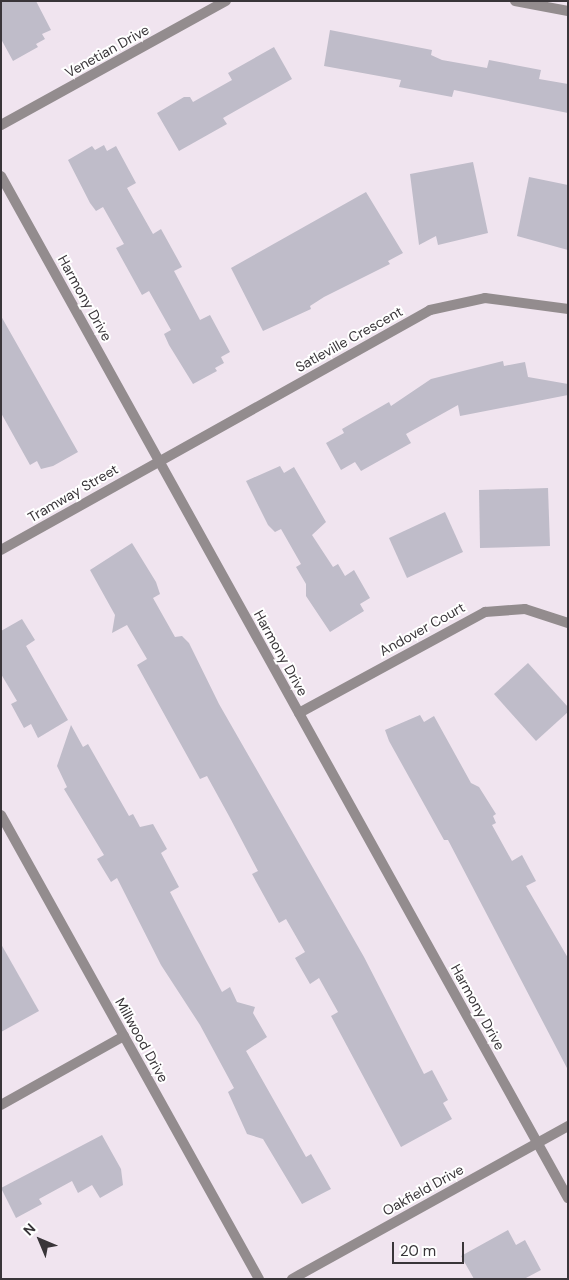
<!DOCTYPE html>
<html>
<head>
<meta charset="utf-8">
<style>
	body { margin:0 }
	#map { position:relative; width:569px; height:1280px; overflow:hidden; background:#f0e4ef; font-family:"DM Sans",sans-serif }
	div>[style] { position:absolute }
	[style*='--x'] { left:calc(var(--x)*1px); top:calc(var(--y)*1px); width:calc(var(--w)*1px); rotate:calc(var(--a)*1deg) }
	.building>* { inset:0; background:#bfbcc9 }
	.minor>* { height:10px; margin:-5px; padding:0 5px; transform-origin:5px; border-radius:5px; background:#938c8e }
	span { translate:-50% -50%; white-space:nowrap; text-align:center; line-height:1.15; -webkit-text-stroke:4px #fff; paint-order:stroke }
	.street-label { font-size:14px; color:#393539 }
	.frame { position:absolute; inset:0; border:2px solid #393539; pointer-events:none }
	.north { position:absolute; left:15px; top:1215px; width:50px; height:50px; -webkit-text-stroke:4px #fff; paint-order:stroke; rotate:315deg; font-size:14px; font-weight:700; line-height:20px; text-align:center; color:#393539 }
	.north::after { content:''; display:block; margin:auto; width:18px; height:22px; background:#393539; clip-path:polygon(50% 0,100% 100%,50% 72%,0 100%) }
	.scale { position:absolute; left:392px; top:1242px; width:72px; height:22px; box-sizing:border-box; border:2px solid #393539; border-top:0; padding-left:6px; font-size:15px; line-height:18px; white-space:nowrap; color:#393539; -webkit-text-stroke:4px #fff; paint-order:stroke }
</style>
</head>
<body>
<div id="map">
	<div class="building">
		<i style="clip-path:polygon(1px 1px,36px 1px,51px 30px,42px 34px,45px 39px,36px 44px,38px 47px,13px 61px,1px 39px)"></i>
		<i style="clip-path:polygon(330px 30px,432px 50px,431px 55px,442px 60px,487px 68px,489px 60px,541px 70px,539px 79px,568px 84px,568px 113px,454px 90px,452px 97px,399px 87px,401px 80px,324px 66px)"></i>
		<i style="clip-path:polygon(274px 47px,292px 79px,223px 118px,227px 124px,179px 151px,157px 113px,184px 97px,190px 97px,193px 102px,232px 80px,228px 73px)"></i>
		<i style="clip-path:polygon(104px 145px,107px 151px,116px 146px,136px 183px,127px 188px,153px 234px,161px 229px,182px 267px,174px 271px,200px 320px,210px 315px,230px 352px,221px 357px,224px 363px,215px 368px,217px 371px,193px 384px,169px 345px,164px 334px,171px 330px,149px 291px,142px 295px,116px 248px,124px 244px,103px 207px,96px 211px,90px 203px,68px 160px,92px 146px,95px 150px)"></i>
		<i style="clip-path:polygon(473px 162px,488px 233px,438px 245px,436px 236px,419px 245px,410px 174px)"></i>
		<i style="clip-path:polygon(529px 177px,568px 185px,568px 250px,517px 236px)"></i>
		<i style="clip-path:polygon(366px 192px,403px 253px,388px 261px,390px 264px,324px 297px,310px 306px,311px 309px,263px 331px,231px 268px)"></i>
		<i style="clip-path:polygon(1px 316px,78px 452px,53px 466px,41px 469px,37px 461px,30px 465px,1px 413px)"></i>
		<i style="clip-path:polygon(503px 361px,504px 366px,525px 362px,528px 377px,568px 384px,568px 395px,460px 416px,458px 405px,406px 434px,411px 443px,361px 471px,355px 462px,341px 470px,326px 443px,344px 433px,342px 429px,389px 402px,391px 406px,431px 379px)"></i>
		<i style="clip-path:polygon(280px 466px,284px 473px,294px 467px,326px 522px,312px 535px,333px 567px,338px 564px,345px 576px,354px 570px,370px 598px,360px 604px,364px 611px,330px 632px,306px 596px,306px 584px,296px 567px,301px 564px,281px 529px,275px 532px,268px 525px,246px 481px)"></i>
		<i style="clip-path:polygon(548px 488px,550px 546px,480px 548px,479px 490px)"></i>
		<i style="clip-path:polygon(445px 512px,463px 552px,407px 578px,389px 538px)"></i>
		<i style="clip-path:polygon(132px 543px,156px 582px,160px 594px,153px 598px,175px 637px,182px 636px,189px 643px,219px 704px,364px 957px,424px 1074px,432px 1070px,448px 1100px,443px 1103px,452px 1119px,401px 1147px,331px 1016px,338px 1012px,319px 978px,310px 984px,295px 958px,305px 952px,286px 919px,279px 923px,252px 874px,258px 871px,229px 816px,207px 776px,200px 779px,137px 665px,147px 659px,127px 625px,112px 633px,115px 615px,90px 570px)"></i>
		<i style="clip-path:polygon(22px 619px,35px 640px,26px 646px,68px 720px,38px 738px,31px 724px,24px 728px,11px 704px,17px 701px,1px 674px,1px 631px)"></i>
		<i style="clip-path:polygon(528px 663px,568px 707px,568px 712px,536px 741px,494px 694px)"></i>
		<i style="clip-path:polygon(420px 715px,424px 722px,434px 716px,471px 783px,479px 787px,496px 814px,493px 816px,496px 823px,492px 825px,512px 861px,522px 855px,536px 881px,526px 886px,568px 958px,568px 1070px,448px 840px,444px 840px,389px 741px,385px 730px)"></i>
		<i style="clip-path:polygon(71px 725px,83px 747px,88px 744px,129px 816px,133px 814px,140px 827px,153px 824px,167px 849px,161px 853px,179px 887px,170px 892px,222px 992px,230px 987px,237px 1002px,255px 1007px,253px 1013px,267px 1037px,246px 1051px,306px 1157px,311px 1154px,331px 1189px,302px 1204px,263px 1139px,247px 1134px,228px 1092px,234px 1088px,200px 1025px,161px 965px,117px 878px,111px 882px,97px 859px,104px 855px,64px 789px,67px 787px,57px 766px)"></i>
		<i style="clip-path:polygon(1px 944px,39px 1011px,1px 1032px)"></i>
		<i style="clip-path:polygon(102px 1135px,121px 1169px,123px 1185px,100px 1198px,92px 1185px,78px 1193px,72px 1181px,39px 1199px,42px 1204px,16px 1218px,1px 1188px)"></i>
		<i style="clip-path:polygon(508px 1230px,516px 1245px,525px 1240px,541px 1270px,524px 1279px,474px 1279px,461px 1256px)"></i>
	</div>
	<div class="minor">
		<i style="--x:515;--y:1;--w:54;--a:10.7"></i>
		<i style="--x:1;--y:125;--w:257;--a:-28.9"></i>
		<i style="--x:1;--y:176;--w:1169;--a:60.98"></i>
		<i style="--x:1;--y:550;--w:492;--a:-29.2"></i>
		<i style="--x:430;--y:310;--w:56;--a:-12.3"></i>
		<i style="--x:485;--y:298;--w:84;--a:7.5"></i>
		<i style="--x:299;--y:713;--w:212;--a:-28.5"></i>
		<i style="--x:485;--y:612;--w:40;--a:-4.3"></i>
		<i style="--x:525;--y:609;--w:45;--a:18"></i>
		<i style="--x:1;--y:815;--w:531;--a:60.92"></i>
		<i style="--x:1;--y:1105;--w:141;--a:-29.3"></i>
		<i style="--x:292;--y:1279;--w:316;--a:-29"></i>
	</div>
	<div class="street-label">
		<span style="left:107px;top:51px;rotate:-29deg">Venetian Drive</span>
		<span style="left:85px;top:298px;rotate:61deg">Harmony Drive</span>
		<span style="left:349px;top:339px;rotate:-29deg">Satleville Crescent</span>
		<span style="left:73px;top:493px;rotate:-30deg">Tramway Street</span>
		<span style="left:422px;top:629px;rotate:-29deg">Andover Court</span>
		<span style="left:281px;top:653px;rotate:61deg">Harmony Drive</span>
		<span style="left:478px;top:1007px;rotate:61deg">Harmony Drive</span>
		<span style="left:142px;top:1040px;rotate:61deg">Millwood Drive</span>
		<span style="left:423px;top:1190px;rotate:-29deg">Oakfield Drive</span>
	</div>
	<div class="frame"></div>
	<div class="north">N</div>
	<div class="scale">20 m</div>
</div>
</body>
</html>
